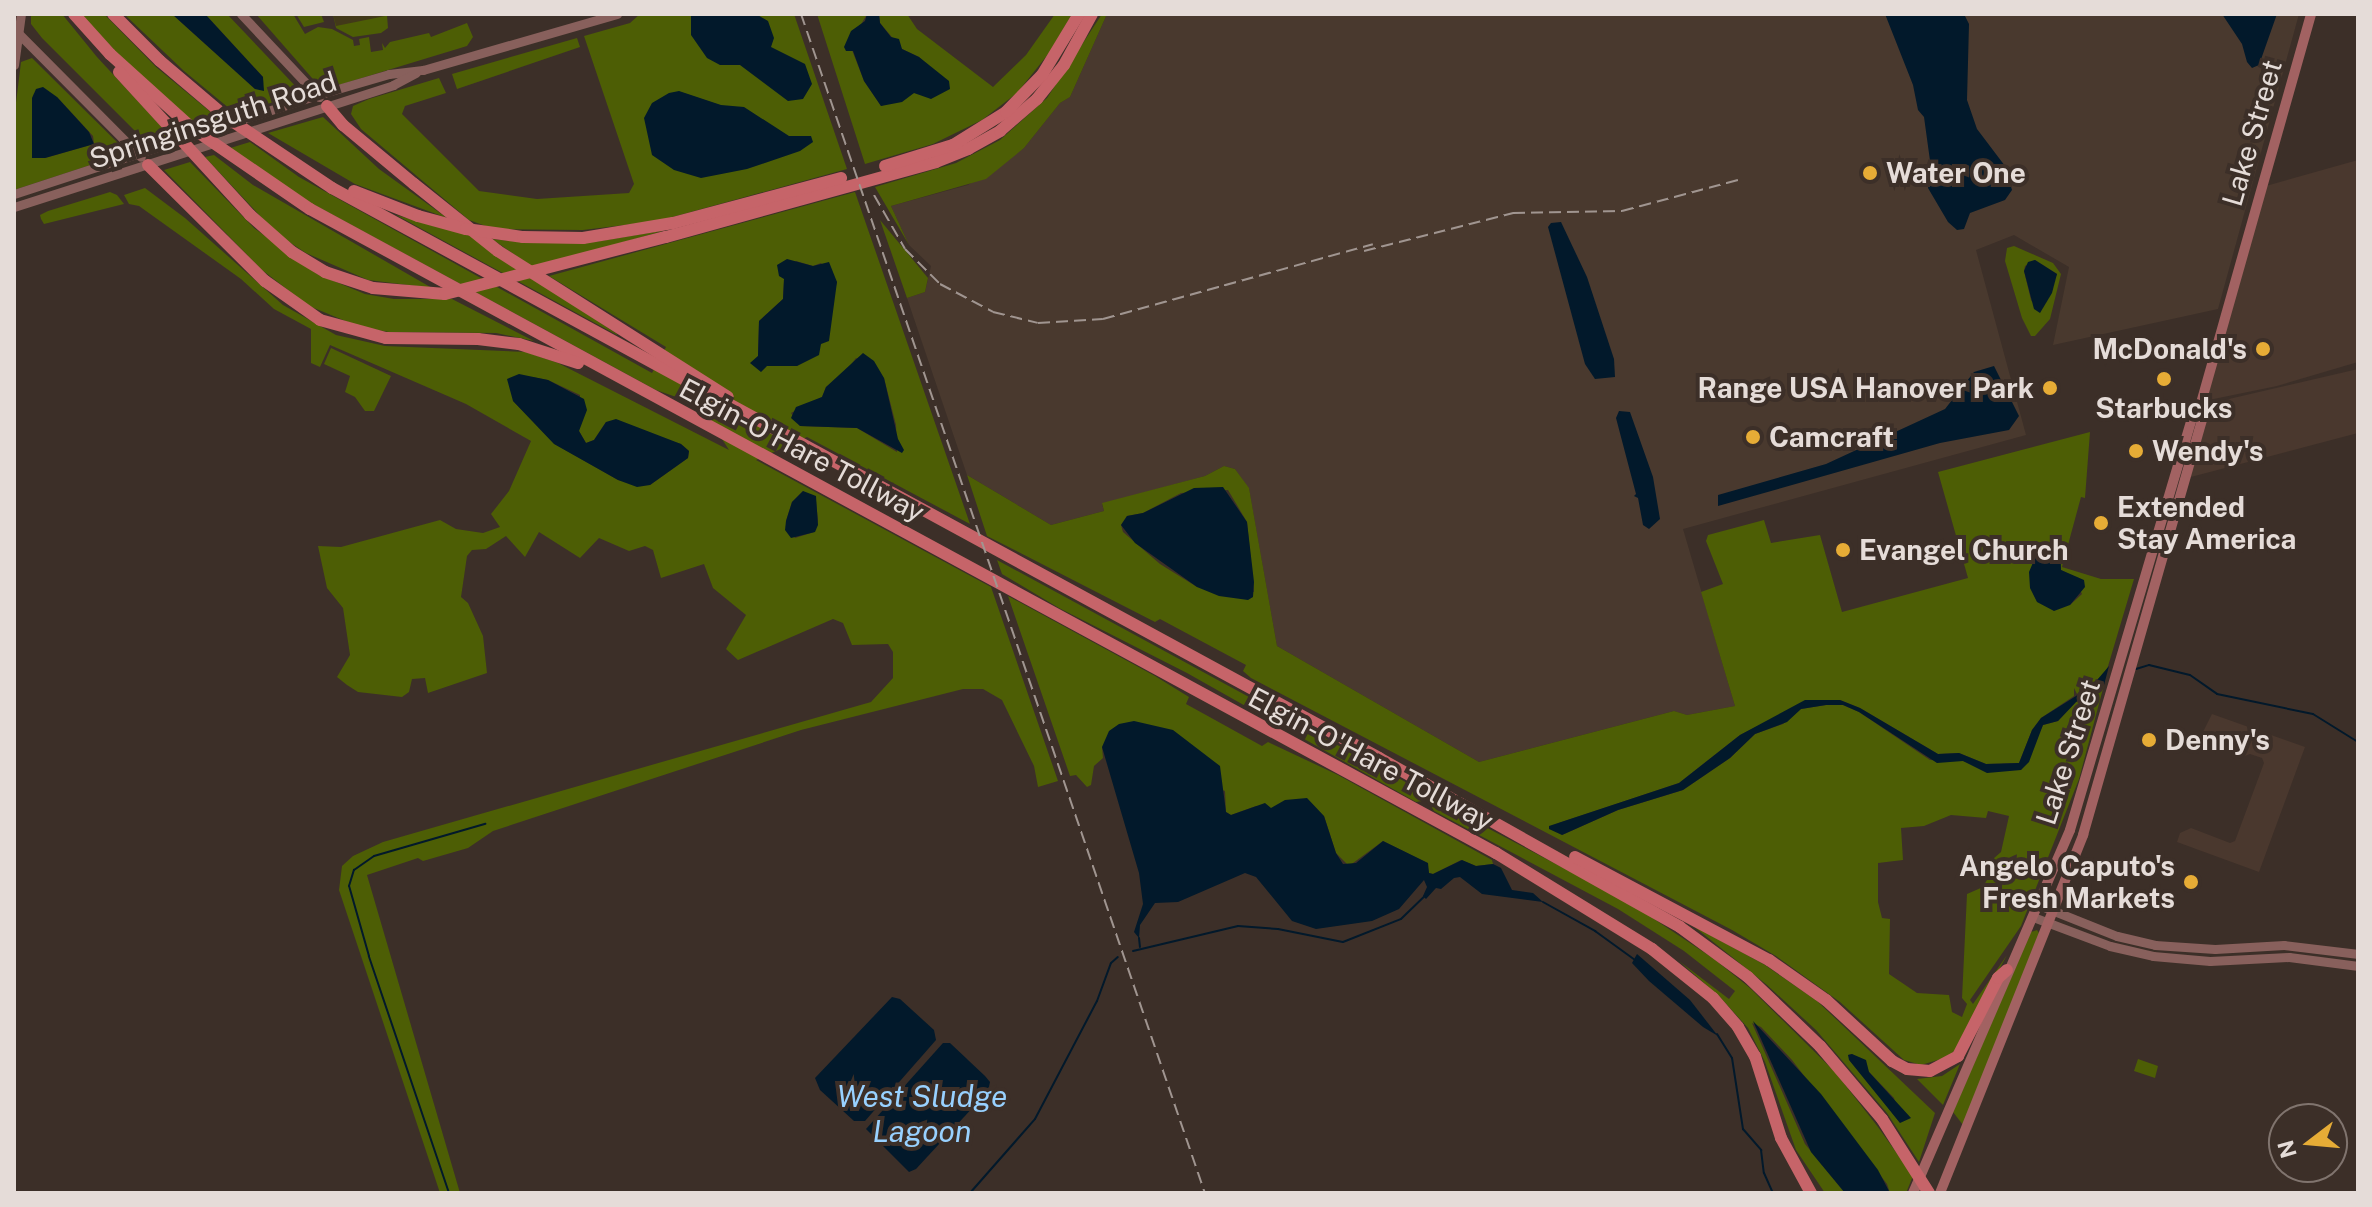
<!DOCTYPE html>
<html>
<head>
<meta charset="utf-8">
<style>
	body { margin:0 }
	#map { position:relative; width:2372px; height:1207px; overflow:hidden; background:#3c2f28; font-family:"Public Sans",sans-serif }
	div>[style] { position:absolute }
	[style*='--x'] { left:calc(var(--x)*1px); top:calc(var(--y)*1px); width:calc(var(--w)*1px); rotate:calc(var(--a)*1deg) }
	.commercial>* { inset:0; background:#4a382e }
	.industrial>* { inset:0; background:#49392e }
	.green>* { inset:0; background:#4d5e05 }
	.sand>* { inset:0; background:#423919 }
	.water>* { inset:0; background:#02192b }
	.stream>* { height:2px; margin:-1px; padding:0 1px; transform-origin:1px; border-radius:1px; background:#02192b }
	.secondary>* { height:9px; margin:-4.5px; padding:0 4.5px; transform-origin:4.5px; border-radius:4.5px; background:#88605c }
	.primary>* { height:10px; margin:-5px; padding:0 5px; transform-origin:5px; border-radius:5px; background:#a26262 }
	.highway>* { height:12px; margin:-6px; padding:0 6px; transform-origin:6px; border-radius:6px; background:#c66469 }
	.rail>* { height:2px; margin-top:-1px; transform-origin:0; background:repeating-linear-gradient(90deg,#a09590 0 12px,transparent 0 18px) }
	.dots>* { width:22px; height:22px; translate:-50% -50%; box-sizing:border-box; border:4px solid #3c2f28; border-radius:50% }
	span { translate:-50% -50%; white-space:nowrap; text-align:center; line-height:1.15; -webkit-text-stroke:8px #3c2f28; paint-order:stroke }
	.street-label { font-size:28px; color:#e5dcd8 }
	.poi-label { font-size:28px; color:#e5dcd8; font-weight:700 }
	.left { translate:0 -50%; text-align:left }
	.right { translate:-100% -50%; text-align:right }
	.water-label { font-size:30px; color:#98d1ff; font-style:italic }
	.frame { position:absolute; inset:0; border:16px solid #e5dcd8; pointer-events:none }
	.north { position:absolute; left:2268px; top:1103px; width:80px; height:80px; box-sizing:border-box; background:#3c2f28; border:2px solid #80746e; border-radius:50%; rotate:254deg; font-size:22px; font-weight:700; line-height:32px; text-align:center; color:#e5dcd8 }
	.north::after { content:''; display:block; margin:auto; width:28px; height:36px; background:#e6ac36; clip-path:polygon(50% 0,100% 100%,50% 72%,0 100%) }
</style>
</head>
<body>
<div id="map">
	<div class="commercial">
		<i style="clip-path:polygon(2358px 160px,2358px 362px,2277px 386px,2204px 401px,2266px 186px)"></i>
		<i style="clip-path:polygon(2358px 369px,2358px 433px,2187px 478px,2203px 405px)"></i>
		<i style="clip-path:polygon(2212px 714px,2305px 747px,2259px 872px,2177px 842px,2180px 833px,2191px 828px,2230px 843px,2235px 841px,2264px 763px,2262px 758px,2250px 754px,2242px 757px,2198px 742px)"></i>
	</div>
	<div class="industrial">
		<i style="clip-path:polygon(1107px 14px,2299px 14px,2218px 309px,2053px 345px,2069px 267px,2014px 235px,1976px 250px,2026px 435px,1683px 529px,1735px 706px,1687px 715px,1674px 711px,1479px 762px,1277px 646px,1249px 489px,1235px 469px,1224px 466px,1205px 476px,1102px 504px,1104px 511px,1051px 525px,967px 475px,907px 298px,925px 292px,931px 266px,909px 245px,891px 206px,968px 185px,1024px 148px,1060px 103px,1070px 97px)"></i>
	</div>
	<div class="green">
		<i style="clip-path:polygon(31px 14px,62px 14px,97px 57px,170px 136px,147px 143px,42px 38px,31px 24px)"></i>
		<i style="clip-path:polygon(81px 14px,104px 14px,156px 67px,219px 119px,197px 126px,119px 55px)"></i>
		<i style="clip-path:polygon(124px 14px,172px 14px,255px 89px,263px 77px,205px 14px,227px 14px,302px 93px,236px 114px,184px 71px)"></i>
		<i style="clip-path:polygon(256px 14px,293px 14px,305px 34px,318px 27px,332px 29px,353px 40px,354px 46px,360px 45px,359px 39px,369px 37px,371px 52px,383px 50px,382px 43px,385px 48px,390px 42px,429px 33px,431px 37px,467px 23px,473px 37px,467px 46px,342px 84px,319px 86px)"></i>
		<i style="clip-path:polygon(296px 14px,321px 14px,324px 22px,304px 27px)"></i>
		<i style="clip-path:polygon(333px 14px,395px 14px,387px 15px,388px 28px,381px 33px,353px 37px,336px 28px)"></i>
		<i style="clip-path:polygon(640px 14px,794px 14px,847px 169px,658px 221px,583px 230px,494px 229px,469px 220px,361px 129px,351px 114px,353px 106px,369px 99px,439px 78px,446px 93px,405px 106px,402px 114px,479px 191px,537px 199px,629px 193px,634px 184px,584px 36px,630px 23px)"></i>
		<i style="clip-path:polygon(817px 14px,867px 14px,846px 51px,852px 50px,864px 81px,881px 106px,914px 93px,924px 94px,944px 80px,919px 57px,902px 49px,880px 23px,879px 14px,907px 14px,917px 29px,993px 87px,1026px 55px,1055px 14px,1072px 14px,1049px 53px,1017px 93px,982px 120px,933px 144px,865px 164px)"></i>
		<i style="clip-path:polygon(1102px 14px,1107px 14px,1070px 97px,1060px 103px,1024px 148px,986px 179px,891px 206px,909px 245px,875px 187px,956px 163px,1000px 140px,1047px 98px)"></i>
		<i style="clip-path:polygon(577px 38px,580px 47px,457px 89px,452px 74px)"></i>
		<i style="clip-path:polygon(evenodd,32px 58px,120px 145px,122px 152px,118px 156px,14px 190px,14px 119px,21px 62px,32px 58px,57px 97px,93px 136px,94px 144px,45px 158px,57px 97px)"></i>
		<i style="clip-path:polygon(323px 117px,379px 169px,447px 218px,355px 184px,268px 133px)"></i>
		<i style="clip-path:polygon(evenodd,250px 142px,299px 177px,652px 373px,666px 347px,549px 276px,855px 192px,970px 524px,807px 437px,756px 460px,991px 587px,1058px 781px,1038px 787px,1034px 766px,1002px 700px,983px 689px,963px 689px,801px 730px,493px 831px,468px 848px,423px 861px,418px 858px,367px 875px,460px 1193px,440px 1193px,339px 890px,342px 866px,353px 856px,383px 842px,871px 702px,893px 678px,893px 652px,888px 644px,852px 645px,843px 623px,833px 619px,738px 660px,726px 649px,746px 615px,713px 588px,704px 564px,661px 578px,653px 550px,645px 546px,629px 551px,599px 538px,580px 558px,539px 532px,525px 557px,506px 536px,486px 549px,472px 550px,467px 556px,461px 597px,468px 603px,483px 636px,487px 673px,428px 693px,425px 678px,412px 679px,409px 692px,402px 697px,358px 692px,347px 685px,337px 677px,350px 655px,343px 608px,327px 588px,318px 546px,341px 547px,440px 520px,456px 529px,483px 533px,500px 527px,491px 514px,509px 491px,531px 441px,466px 404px,330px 345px,320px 367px,311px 363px,311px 329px,274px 309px,241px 279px,139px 206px,129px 204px,124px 195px,145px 188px,185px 218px,283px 305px,336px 335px,385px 346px,526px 352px,558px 363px,729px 450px,706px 414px,682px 399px,656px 390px,311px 203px,227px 149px,250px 142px,796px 261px,813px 266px,821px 263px,837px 282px,821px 344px,797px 366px,751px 364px,758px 356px,759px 321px,783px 299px,784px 279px,796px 261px,250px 142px,856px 358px,884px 378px,896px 425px,897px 452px,857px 428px,800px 426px,791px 413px,822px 397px,826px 387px,844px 374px,856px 358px,250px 142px,532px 377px,548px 380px,580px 395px,579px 431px,586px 443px,594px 440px,606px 422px,681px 444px,689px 451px,688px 458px,650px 485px,618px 480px,555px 444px,513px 401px,532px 377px,250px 142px,803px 491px,816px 503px,818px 520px,814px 532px,795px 538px,786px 521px,792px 502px,803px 491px)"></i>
		<i style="clip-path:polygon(214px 155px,253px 185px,432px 288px,368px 280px,306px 253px,277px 234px,205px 157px)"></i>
		<i style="clip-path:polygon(190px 162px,254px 228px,317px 274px,365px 294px,394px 299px,452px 299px,534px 341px,496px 333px,389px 332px,360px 327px,309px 306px,262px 270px,164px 170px)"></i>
		<i style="clip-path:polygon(110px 192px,117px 195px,124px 204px,44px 224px,41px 219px,40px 215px,48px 211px)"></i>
		<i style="clip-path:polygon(396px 215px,471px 236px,617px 334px,617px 335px)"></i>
		<i style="clip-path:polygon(880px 220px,928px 278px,925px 292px,907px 298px)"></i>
		<i style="clip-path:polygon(666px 230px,534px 268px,492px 239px,530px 243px,595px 242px)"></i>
		<i style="clip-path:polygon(evenodd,2014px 246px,2053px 263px,2061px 274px,2050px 319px,2035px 336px,2031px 336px,2022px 318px,2005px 261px,2007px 248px,2014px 246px,2035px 260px,2057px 274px,2040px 312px,2031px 300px,2024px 271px,2025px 266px,2035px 260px)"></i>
		<i style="clip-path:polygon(331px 348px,391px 376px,374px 411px,365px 411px,355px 397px,345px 392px,350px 376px,324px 364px)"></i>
		<i style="clip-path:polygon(evenodd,2090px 432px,2085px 498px,2081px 497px,2062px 567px,2101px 579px,2134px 579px,2106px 673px,2077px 694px,2074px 688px,2074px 696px,2041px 718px,2032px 730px,2019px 763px,1986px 764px,1959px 753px,1938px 754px,1860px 708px,1840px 700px,1808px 701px,1740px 735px,1679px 783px,1559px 823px,1562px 835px,1618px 810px,1683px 790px,1730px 758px,1755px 734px,1783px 724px,1801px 709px,1826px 705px,1843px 705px,1859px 712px,1930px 760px,1963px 761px,1981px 768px,2021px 770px,2043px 725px,2058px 721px,2076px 702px,2104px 685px,2079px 779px,2021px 926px,1970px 1000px,1973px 1004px,2007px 955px,1956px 1049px,1948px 1057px,1921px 1065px,1904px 1060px,1840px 1002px,1776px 956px,1732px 930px,1251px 678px,1243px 671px,1246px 665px,1160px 619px,1155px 622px,987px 536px,967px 475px,1051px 525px,1104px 511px,1102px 503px,1205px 476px,1224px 466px,1235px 469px,1249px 488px,1277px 646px,1479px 762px,1674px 711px,1687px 715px,1735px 706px,1701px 592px,1723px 584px,1706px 541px,1708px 535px,1764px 520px,1771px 543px,1820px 535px,1842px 612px,1968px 578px,1938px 472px,2090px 432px,1228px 490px,1247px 522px,1254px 592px,1197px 587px,1160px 564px,1123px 532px,1121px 525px,1127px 516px,1143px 513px,1181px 493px,1228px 490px,2090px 432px,2047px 545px,2060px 547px,2061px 570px,2073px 576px,2082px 594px,2070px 605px,2047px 545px,2090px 432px,1988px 811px,2009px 816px,2001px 852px,1993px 859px,1988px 878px,1983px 887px,1967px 894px,1962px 998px,1967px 1004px,1962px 1017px,1952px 1012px,1949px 995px,1917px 993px,1889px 974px,1890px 919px,1882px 918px,1878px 902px,1878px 863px,1903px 860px,1901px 828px,1924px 826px,1951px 815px,1986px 818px,1988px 811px)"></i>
		<i style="clip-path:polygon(997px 560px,1422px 791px,1425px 796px,1422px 801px,1416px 802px,1187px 673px,1059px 608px,1002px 574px)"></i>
		<i style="clip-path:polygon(1008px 596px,1155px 676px,1189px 697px,1186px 704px,1206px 715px,1262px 746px,1268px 742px,1338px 775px,1492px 860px,1493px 864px,1476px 866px,1461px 860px,1433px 874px,1429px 873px,1427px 863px,1383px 841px,1349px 866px,1336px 853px,1324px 816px,1256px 806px,1231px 815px,1226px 812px,1225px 791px,1102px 747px,1103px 758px,1094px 766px,1091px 785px,1087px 787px,1076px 775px,1070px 776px)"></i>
		<i style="clip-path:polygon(1434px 800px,1630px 903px,1714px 959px,1750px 988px,1835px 1072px,1878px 1127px,1913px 1176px,1906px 1193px,1890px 1193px,1887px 1184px,1792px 1060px,1761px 1027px,1752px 1023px,1805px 1144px,1845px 1193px,1825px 1193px,1796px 1150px,1765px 1062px,1748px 1028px,1720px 997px,1679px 961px,1729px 999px,1735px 991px,1684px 951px,1618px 909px,1434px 811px,1431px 806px)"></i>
		<i style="clip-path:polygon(evenodd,1692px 925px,1765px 965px,1817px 1001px,1935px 1113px,1919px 1162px,1887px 1113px,1816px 1030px,1767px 985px,1692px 925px,1852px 1054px,1894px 1098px,1900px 1123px,1848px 1055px,1852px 1054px)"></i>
		<i style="clip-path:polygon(2037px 930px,2039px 933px,1963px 1125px,1953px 1112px,2031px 932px)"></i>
		<i style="clip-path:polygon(2138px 1059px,2158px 1066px,2155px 1078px,2134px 1071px)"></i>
		<i style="clip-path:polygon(1960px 1064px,1943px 1105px,1917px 1079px,1942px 1076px)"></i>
	</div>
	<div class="sand">
		<i style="clip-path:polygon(333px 14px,395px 14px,336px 26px)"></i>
	</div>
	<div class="water">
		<i style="clip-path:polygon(172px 14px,205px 14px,263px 77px,264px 91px,255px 89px)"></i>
		<i style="clip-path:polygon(691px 14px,756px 14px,768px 21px,774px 38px,771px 47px,805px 64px,812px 84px,803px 99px,788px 101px,740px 65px,720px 65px,707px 58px,691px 35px)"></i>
		<i style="clip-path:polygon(867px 14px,879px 14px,880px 23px,891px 37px,899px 39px,902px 49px,919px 57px,949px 81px,950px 89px,931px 99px,914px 93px,902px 102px,881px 106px,864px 81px,853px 51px,846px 51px,844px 47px,851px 31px,865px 21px)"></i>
		<i style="clip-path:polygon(1885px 14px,1964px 14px,1969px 24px,1967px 100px,1977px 129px,2005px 166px,2012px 190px,2005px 200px,1970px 213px,1964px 229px,1957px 230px,1948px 222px,1928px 188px,1931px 168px,1924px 117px,1918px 110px,1913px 85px)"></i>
		<i style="clip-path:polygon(2222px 14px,2277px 14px,2259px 65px,2252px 68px,2247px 62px,2242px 44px)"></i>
		<i style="clip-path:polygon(43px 87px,57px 97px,89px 132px,94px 144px,45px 158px,32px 158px,32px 98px,36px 89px)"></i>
		<i style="clip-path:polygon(679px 91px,721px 105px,744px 107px,789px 136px,811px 136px,813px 142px,800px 151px,747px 169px,701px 178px,674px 170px,652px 155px,644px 118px,652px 103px,669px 93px)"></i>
		<i style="clip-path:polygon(1561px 222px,1587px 277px,1614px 359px,1615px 377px,1595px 379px,1585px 364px,1548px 227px,1551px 223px)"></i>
		<i style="clip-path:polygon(787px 259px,813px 266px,829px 262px,837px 282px,829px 341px,821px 344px,819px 355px,797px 366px,767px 366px,761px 372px,750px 363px,758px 356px,759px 321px,783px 299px,784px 279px,779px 276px,777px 265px)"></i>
		<i style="clip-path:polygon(2035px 260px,2057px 274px,2052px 293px,2040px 313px,2034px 309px,2024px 271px,2028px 262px)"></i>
		<i style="clip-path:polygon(863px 353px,874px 361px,884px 378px,898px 439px,904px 450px,902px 453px,857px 428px,800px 426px,791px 418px,796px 407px,822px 397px,826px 387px)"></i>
		<i style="clip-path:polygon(1994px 366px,2019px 416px,2009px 430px,1940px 443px,1718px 506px,1718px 495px,1826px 464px,1945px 409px,1974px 372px)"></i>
		<i style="clip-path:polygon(519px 374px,548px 380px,584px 399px,587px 410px,579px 431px,586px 443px,594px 440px,606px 422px,616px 419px,681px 444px,689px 451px,688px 458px,650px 485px,637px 487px,618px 480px,554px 444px,513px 401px,507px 379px)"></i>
		<i style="clip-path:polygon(1619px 411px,1630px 412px,1653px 477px,1660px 519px,1649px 529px,1643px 525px,1638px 498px,1634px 496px,1636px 494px,1616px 418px)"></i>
		<i style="clip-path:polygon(1223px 487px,1247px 522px,1254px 582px,1253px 597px,1248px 600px,1219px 596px,1197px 587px,1135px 543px,1121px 525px,1127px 516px,1143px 513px,1194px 488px)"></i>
		<i style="clip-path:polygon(803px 491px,816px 496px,818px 525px,815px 532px,791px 538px,785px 530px,786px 521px,792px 502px)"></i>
		<i style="clip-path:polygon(2056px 542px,2060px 547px,2061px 570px,2084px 580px,2085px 587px,2070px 605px,2054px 611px,2037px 602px,2030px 588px,2029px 572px,2037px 553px,2047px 545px)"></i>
		<i style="clip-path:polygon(2109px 666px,2104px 685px,2076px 702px,2058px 721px,2043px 725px,2029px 762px,2021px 770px,1987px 773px,1963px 761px,1937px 763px,1859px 712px,1843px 705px,1826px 705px,1801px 709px,1787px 722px,1755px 734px,1730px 758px,1683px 790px,1618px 810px,1562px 835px,1549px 829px,1549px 826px,1679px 783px,1740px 735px,1805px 700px,1840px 700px,1860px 708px,1938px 754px,1959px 753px,1986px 764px,2019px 763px,2032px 730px,2041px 718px,2092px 686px)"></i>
		<i style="clip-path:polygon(1134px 721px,1173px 730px,1220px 766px,1226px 812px,1231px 815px,1265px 803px,1271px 808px,1285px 800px,1307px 798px,1324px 816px,1336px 853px,1343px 864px,1356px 863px,1383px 841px,1428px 863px,1429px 873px,1433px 874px,1462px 860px,1476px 866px,1493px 864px,1501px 868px,1512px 890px,1533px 893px,1543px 902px,1482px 894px,1460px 877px,1454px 878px,1441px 889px,1436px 888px,1426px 899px,1423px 896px,1427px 887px,1424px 880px,1399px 909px,1372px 921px,1316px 929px,1292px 921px,1256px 877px,1245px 873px,1178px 902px,1155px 903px,1140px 925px,1139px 938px,1134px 932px,1143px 904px,1139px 873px,1102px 747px,1109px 731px,1119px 724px)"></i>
		<i style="clip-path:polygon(1637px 954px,1690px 1000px,1718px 1036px,1703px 1027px,1649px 981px,1632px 963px)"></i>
		<i style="clip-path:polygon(892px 997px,900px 999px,934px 1030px,936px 1040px,865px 1121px,854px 1121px,820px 1090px,815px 1078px)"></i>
		<i style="clip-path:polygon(1753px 1021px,1821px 1094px,1878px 1170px,1890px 1193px,1845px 1193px,1811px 1152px)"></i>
		<i style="clip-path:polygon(943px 1043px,950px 1043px,985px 1076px,990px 1082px,988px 1091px,916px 1169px,909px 1172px,866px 1129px)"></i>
		<i style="clip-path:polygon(1852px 1054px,1866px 1060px,1869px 1072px,1911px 1118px,1900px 1123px,1849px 1060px,1848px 1055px)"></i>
	</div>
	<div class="stream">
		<i style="--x:2136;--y:669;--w:14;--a:-17"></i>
		<i style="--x:2149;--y:665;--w:42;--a:13.7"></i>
		<i style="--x:2190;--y:675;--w:33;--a:35"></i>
		<i style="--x:2217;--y:694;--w:98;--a:11.8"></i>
		<i style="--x:2313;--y:714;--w:53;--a:31.9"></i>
		<i style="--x:1543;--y:902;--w:60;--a:29.1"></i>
		<i style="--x:1595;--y:931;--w:49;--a:35.9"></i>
		<i style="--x:1139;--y:938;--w:9;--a:84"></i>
		<i style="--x:1133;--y:951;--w:108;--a:-13.4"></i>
		<i style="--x:1238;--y:926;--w:40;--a:4.3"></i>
		<i style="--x:1278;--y:929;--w:66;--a:11.3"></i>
		<i style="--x:1343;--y:942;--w:62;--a:-21.6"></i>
		<i style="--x:1401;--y:919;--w:33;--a:-44"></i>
		<i style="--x:1717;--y:1034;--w:28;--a:58"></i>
		<i style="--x:1732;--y:1058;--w:72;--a:81.2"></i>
		<i style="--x:1743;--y:1129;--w:28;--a:49"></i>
		<i style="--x:1761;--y:1150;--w:23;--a:83"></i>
		<i style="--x:1764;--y:1173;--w:22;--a:66"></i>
		<i style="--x:449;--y:1193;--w:250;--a:-108.7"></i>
		<i style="--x:369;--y:956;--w:73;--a:-105.9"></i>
		<i style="--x:349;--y:886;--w:17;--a:-73"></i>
		<i style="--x:354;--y:870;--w:24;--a:-35"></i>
		<i style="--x:374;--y:856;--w:116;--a:-16.1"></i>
		<i style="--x:970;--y:1193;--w:98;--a:-48.7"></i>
		<i style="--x:1035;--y:1119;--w:133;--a:-62.3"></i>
		<i style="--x:1097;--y:1001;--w:40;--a:-69.8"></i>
		<i style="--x:1111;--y:963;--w:9;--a:-41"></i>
	</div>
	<div class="secondary">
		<i style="--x:241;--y:14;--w:114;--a:46.8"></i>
		<i style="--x:14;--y:29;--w:180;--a:45.2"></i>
		<i style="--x:14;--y:65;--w:51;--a:-82.2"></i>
		<i style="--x:14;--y:194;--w:319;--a:-18.1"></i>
		<i style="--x:317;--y:95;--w:75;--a:-16.3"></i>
		<i style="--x:389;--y:74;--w:34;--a:-7"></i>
		<i style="--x:423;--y:70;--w:202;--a:-16.1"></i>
		<i style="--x:14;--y:207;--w:398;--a:-17.8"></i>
		<i style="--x:393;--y:85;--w:26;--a:-28"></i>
		<i style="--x:2039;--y:905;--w:84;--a:21.7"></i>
		<i style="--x:2117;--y:936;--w:39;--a:13"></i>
		<i style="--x:2155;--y:945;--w:60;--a:3.8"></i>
		<i style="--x:2215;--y:949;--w:69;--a:-3.3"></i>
		<i style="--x:2284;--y:945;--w:75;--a:6.9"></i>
		<i style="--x:2033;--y:917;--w:82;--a:20.6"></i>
		<i style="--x:2110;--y:946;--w:44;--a:13.1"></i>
		<i style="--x:2153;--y:956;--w:57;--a:5"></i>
		<i style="--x:2210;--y:961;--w:79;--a:-2.9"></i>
		<i style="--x:2289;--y:957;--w:70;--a:7.4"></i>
	</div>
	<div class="primary">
		<i style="--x:1913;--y:1193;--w:395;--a:-66.6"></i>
		<i style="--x:2070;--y:830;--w:433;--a:-73.5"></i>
		<i style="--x:2193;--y:415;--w:14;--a:-56"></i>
		<i style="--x:2201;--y:403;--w:404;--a:-74.2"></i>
		<i style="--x:1940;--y:1193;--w:386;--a:-68.2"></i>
		<i style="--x:2083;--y:835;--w:436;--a:-74"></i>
		<i style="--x:2203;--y:416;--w:13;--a:-99"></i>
	</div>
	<div class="highway">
		<i style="--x:74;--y:14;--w:54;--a:48"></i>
		<i style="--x:110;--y:54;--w:110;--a:42.1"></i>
		<i style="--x:192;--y:128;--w:143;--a:34.5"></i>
		<i style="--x:310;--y:209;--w:1350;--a:28.5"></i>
		<i style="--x:1496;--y:853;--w:183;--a:31.6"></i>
		<i style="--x:1652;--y:949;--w:78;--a:38.8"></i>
		<i style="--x:1713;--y:998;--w:38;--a:49"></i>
		<i style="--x:1738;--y:1027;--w:34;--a:60"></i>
		<i style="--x:1755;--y:1056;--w:86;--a:72.4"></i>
		<i style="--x:1781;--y:1138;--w:63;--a:61.4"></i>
		<i style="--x:113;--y:14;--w:66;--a:45"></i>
		<i style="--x:160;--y:61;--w:87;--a:40.3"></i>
		<i style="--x:226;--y:117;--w:128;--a:33.8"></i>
		<i style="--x:332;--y:188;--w:1192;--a:28.56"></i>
		<i style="--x:1379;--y:758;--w:345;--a:29.3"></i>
		<i style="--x:1680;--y:927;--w:84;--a:36.3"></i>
		<i style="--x:1748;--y:977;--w:100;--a:43.8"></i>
		<i style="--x:1820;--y:1046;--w:96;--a:49.7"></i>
		<i style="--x:1882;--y:1119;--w:88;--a:57.6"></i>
		<i style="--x:119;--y:72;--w:194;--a:47.5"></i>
		<i style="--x:250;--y:215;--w:56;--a:41.4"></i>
		<i style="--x:292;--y:252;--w:39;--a:31"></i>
		<i style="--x:325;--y:272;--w:51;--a:18.4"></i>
		<i style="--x:373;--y:288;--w:72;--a:4.8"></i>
		<i style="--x:445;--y:294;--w:228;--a:-14.5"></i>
		<i style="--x:666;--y:237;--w:280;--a:-15.5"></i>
		<i style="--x:936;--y:162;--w:35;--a:-22"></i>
		<i style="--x:968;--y:149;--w:37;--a:-29"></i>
		<i style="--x:1000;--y:131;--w:49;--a:-40.9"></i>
		<i style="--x:1037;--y:99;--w:43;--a:-51.5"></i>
		<i style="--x:1064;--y:65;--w:58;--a:-61.2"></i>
		<i style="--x:327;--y:106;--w:25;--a:50"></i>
		<i style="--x:343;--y:125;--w:92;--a:39.7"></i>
		<i style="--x:414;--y:184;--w:107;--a:38.6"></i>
		<i style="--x:498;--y:251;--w:272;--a:32.4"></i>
		<i style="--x:148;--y:165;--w:165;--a:44.8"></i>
		<i style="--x:265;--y:281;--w:67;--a:35.3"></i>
		<i style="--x:320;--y:320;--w:68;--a:15.3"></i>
		<i style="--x:386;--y:338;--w:92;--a:0.6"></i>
		<i style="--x:478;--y:339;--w:41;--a:7"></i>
		<i style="--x:519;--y:344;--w:62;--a:17.9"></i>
		<i style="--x:885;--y:166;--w:71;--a:-17.2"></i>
		<i style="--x:953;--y:145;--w:62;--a:-31.9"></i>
		<i style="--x:1006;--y:112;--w:52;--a:-45.8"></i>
		<i style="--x:1042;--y:75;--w:71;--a:-58.8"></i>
		<i style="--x:354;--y:191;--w:69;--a:21.3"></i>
		<i style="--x:418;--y:216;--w:50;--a:15.2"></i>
		<i style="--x:466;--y:229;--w:58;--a:8"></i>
		<i style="--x:523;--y:237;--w:60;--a:1"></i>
		<i style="--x:583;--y:238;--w:91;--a:-9.5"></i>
		<i style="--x:673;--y:223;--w:174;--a:-15"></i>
		<i style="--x:1575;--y:857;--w:220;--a:28"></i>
		<i style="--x:1769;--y:960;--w:70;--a:35.1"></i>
		<i style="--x:1826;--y:1000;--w:90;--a:42.7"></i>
		<i style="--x:1892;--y:1061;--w:17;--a:28"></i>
		<i style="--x:1907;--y:1069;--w:23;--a:5"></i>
		<i style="--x:1930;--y:1071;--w:32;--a:-28"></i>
		<i style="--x:1958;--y:1056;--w:88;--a:-62.9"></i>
		<i style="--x:1998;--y:978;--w:12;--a:-42"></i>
	</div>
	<div class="rail">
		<i style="--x:801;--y:14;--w:1246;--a:71.09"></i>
		<i style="--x:874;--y:195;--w:62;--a:60.1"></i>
		<i style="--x:905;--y:249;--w:49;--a:45"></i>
		<i style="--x:940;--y:284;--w:60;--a:27.8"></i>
		<i style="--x:993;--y:312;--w:46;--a:13.7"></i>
		<i style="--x:1038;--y:323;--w:65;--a:-3.5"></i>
		<i style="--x:1103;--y:319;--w:280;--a:-15.5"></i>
		<i style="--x:1364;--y:251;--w:154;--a:-14.3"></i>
		<i style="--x:1513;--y:213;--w:109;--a:-1.1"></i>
		<i style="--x:1622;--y:211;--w:120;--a:-15"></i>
	</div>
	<div class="dots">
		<i style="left:1870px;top:173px;background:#e6ac36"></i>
		<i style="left:2263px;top:349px;background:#e6ac36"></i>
		<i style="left:2164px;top:379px;background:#e6ac36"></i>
		<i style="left:2050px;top:388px;background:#e6ac36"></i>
		<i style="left:1753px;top:437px;background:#e6ac36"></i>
		<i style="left:2136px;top:451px;background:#e6ac36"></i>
		<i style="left:2101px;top:523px;background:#e6ac36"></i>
		<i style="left:1843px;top:550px;background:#e6ac36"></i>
		<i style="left:2149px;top:740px;background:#e6ac36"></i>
		<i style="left:2191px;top:882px;background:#e6ac36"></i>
	</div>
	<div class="street-label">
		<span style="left:213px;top:120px;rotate:-18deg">Springinsguth Road</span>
		<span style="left:2252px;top:133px;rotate:-74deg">Lake Street</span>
		<span style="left:802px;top:450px;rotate:28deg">Elgin-O'Hare Tollway</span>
		<span style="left:2068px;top:752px;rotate:-72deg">Lake Street</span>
		<span style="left:1371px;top:759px;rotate:28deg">Elgin-O'Hare Tollway</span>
	</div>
	<div class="poi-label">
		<span class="left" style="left:1886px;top:173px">Water One</span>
		<span class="right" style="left:2247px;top:349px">McDonald's</span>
		<span class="right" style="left:2034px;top:388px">Range USA Hanover Park</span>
		<span style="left:2164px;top:408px">Starbucks</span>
		<span class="left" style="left:1769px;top:437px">Camcraft</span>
		<span class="left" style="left:2152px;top:451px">Wendy's</span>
		<span class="left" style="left:2117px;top:523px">Extended<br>Stay America</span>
		<span class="left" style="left:1859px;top:550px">Evangel Church</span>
		<span class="left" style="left:2165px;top:740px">Denny's</span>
		<span class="right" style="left:2175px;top:882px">Angelo Caputo's<br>Fresh Markets</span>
	</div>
	<div class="water-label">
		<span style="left:922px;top:1113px">West Sludge<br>Lagoon</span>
	</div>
	<div class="frame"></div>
	<div class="north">N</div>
</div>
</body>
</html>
